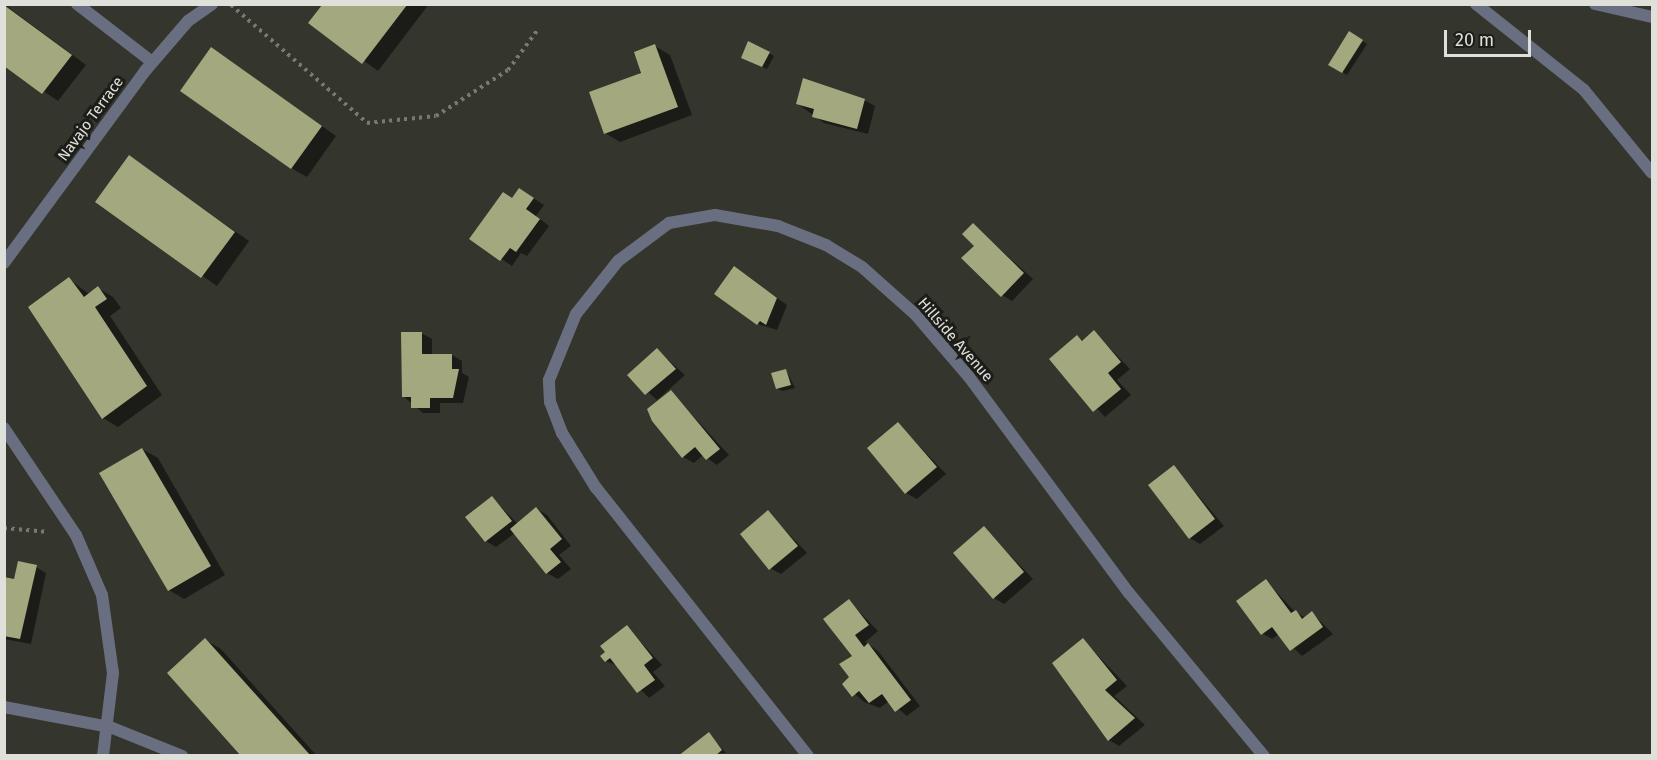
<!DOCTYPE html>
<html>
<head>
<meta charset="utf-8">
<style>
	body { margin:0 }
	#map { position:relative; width:1657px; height:760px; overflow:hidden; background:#34352c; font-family:"Fira Sans",sans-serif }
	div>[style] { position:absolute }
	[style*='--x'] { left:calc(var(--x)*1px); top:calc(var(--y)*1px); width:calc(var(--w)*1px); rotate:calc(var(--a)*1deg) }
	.shadow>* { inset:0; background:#0007 }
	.building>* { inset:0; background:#a3a87e }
	.path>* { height:4px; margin-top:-2px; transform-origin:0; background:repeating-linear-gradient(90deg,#787971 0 3px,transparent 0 7.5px) }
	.lane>* { height:12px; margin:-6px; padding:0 6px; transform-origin:6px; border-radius:6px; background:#696f80 }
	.street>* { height:12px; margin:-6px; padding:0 6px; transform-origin:6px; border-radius:6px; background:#696f80 }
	span { translate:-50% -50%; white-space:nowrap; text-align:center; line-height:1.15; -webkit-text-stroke:6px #1c1c18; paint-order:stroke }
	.street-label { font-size:15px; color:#dfe0da }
	.frame { position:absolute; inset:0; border:6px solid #dfe0da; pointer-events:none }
	.scale { position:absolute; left:1444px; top:30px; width:87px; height:27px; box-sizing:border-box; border:3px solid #dfe0da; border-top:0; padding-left:8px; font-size:18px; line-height:21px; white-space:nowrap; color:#dfe0da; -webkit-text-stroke:4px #1c1c18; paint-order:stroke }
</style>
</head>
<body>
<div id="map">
	<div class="shadow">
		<i style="clip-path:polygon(4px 4px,86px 65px,58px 101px,4px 64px)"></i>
		<i style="clip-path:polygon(324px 4px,429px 4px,378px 71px,310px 22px)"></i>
		<i style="clip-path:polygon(1349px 33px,1367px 44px,1347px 75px,1330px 64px)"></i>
		<i style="clip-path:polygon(655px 46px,670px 55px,692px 115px,620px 142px,605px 133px)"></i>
		<i style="clip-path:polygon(769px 53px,774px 56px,767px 69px,748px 60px)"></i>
		<i style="clip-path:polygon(226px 58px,336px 136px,307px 177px,291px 168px)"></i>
		<i style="clip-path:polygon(864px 100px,875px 106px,868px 134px,824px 123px,798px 104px)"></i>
		<i style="clip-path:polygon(129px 157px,249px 241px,217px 286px,97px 202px)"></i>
		<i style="clip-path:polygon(530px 196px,544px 205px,536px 216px,549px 226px,527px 256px,521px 253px,512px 266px,471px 238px)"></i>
		<i style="clip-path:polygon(973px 225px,1033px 279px,1012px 301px,1002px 295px,976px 246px)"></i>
		<i style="clip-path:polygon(735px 268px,787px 305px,777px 330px,758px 324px,716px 293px)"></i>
		<i style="clip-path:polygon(69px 279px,89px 294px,98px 288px,113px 297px,121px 308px,110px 316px,162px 395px,118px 427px,103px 418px)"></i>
		<i style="clip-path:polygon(1094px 332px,1130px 369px,1117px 380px,1131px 395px,1105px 417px,1051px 359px,1077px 337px,1084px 341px)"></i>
		<i style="clip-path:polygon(421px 333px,432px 339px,432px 355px,452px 355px,462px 361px,462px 373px,469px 377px,463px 403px,440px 403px,440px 413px,423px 413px,403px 396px)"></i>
		<i style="clip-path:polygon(657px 350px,685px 375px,657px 400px,629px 375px)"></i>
		<i style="clip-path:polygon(786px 370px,795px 388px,782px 391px,777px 388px)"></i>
		<i style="clip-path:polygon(671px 392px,729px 455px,717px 465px,703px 455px,694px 463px,683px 457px)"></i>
		<i style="clip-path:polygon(898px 424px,946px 474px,917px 499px,906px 493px)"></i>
		<i style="clip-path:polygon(142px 449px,158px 458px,225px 575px,184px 599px,169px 590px)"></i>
		<i style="clip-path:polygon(1174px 467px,1224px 526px,1200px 544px,1190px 538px)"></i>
		<i style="clip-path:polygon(492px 498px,518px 524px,537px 509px,547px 515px,571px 546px,559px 555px,571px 569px,558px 579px,547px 573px,515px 533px,496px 547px,486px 541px)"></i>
		<i style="clip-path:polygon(768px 512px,807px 553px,781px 574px,770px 568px)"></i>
		<i style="clip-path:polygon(984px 528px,1033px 579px,1004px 604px,994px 598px)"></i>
		<i style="clip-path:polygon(36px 567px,46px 573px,31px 644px,4px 639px,4px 579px,15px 581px)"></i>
		<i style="clip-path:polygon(1266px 581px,1295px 612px,1306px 618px,1312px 613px,1333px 634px,1302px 656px,1279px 634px,1272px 639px,1262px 633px)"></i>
		<i style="clip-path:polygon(849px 601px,878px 631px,865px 642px,878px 651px,920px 706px,907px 716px,889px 701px,880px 708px,864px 702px,844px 684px,852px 678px,854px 656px)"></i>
		<i style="clip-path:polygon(627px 627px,662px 665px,653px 672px,665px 686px,649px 698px,618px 666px,606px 661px)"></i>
		<i style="clip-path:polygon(205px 640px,221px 649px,317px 756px,243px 756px)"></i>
		<i style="clip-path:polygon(1083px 640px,1127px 686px,1114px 696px,1145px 725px,1119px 746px,1109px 740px)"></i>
		<i style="clip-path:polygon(709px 734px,726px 753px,681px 756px)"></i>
	</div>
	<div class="building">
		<i style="clip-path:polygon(4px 5px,72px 55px,42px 94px,4px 66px)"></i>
		<i style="clip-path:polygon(322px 5px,407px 5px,362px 64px,308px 23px)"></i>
		<i style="clip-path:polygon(1349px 31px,1363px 40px,1342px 73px,1328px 65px)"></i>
		<i style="clip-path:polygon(748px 41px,770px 52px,762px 67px,741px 58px)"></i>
		<i style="clip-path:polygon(655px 44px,678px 107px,604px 134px,589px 92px,641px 73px,634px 52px)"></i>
		<i style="clip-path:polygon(211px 47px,322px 126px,291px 169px,180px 91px)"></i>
		<i style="clip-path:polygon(803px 78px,865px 99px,857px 129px,812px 117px,814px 109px,796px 104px)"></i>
		<i style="clip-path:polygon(129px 155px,235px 232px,201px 278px,95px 202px)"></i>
		<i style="clip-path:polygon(519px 188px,534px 198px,526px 209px,540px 219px,516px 252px,510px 248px,500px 261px,469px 239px,503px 192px,512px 198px)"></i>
		<i style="clip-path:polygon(973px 223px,1024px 273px,1001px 297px,961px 258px,974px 246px,962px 234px)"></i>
		<i style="clip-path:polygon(734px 266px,777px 298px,766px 325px,760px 321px,757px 325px,714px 294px)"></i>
		<i style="clip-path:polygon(69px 277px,84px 297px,98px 286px,107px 299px,95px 307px,147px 386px,102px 419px,28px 307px)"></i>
		<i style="clip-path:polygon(1094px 330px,1121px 362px,1108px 373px,1121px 389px,1093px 412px,1049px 359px,1077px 335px,1082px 341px)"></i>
		<i style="clip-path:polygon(401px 332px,422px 332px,422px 354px,452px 354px,452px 369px,459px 369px,453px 398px,430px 398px,430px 408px,411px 408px,411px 397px,402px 397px)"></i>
		<i style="clip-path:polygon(657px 348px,676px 369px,645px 395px,627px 375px)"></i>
		<i style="clip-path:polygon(786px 369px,791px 385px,776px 389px,771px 373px)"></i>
		<i style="clip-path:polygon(671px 390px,720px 449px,706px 460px,695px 447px,682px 458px,652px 421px,647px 409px)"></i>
		<i style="clip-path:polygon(898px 422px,937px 467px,905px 494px,867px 448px)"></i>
		<i style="clip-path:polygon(142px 448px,211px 566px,168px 591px,99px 473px)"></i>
		<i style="clip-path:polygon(1174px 465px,1215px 519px,1189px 539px,1148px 485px)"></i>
		<i style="clip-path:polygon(492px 496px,512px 521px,485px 542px,465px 517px)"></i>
		<i style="clip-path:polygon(536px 507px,562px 539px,550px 549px,561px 562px,546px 574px,510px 529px)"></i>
		<i style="clip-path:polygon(768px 510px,798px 546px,769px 570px,740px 534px)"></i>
		<i style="clip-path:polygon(984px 526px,1024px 572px,993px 599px,953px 553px)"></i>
		<i style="clip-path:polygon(18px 561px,37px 565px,20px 639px,4px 636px,4px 577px,14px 579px)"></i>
		<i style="clip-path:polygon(1266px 579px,1291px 613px,1296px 610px,1302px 619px,1312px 611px,1323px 627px,1290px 651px,1272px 627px,1261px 635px,1236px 601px)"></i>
		<i style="clip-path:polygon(849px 599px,869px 625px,855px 635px,864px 647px,868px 643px,911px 700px,895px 712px,882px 694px,869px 703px,859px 691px,852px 697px,842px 684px,849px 677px,839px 664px,852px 656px,823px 619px)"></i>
		<i style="clip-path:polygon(627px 625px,653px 658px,644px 665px,655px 680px,637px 693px,610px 658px,605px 662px,600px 656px,605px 652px,600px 646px)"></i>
		<i style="clip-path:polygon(205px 638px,311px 756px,241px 756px,167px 673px)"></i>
		<i style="clip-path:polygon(1083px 638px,1117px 680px,1105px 690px,1135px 718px,1108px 741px,1052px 663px)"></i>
		<i style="clip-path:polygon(709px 732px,722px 750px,715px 756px,678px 756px)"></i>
	</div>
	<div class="path">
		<i style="--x:231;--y:5;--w:180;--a:40.9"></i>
		<i style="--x:367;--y:123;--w:69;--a:-5.8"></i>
		<i style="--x:436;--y:116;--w:85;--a:-32.6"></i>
		<i style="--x:508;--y:70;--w:52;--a:-53.6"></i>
		<i style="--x:4;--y:528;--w:45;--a:5.1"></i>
	</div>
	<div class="lane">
		<i style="--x:1476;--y:4;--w:138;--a:38.5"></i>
		<i style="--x:1584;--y:90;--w:107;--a:50.7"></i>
		<i style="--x:1595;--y:4;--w:58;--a:12.8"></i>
	</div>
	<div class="street">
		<i style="--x:77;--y:4;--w:95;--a:37.7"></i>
		<i style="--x:4;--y:263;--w:238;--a:-53.7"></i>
		<i style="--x:145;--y:71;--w:66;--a:-49.3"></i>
		<i style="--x:188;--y:21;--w:29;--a:-35"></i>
		<i style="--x:4;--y:428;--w:129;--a:56.1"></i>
		<i style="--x:76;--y:535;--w:65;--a:66.6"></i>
		<i style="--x:102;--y:595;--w:79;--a:82"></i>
		<i style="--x:113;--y:673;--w:84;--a:96.9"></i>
		<i style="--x:4;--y:707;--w:108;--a:10.7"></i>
		<i style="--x:110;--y:727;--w:78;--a:21.9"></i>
		<i style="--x:808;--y:756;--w:342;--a:-128.3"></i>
		<i style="--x:596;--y:488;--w:65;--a:-121.7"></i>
		<i style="--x:562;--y:433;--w:33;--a:-111"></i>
		<i style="--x:550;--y:402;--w:22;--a:-93"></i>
		<i style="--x:549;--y:380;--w:71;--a:-67.8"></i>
		<i style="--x:576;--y:314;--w:68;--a:-51.6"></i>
		<i style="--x:618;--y:261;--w:64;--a:-36.7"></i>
		<i style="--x:669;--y:223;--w:47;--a:-9.9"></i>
		<i style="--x:715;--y:215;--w:64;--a:9.9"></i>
		<i style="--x:778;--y:226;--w:52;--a:21.6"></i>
		<i style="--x:826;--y:245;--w:42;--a:31.4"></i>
		<i style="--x:862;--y:267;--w:71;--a:41.6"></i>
		<i style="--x:915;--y:314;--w:83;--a:49.4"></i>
		<i style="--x:969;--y:377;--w:269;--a:53.5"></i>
		<i style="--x:1129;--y:593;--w:212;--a:50.4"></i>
	</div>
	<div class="street-label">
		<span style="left:91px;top:119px;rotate:-54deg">Navajo Terrace</span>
		<span style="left:955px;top:340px;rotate:49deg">Hillside Avenue</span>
	</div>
	<div class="frame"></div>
	<div class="scale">20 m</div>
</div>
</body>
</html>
